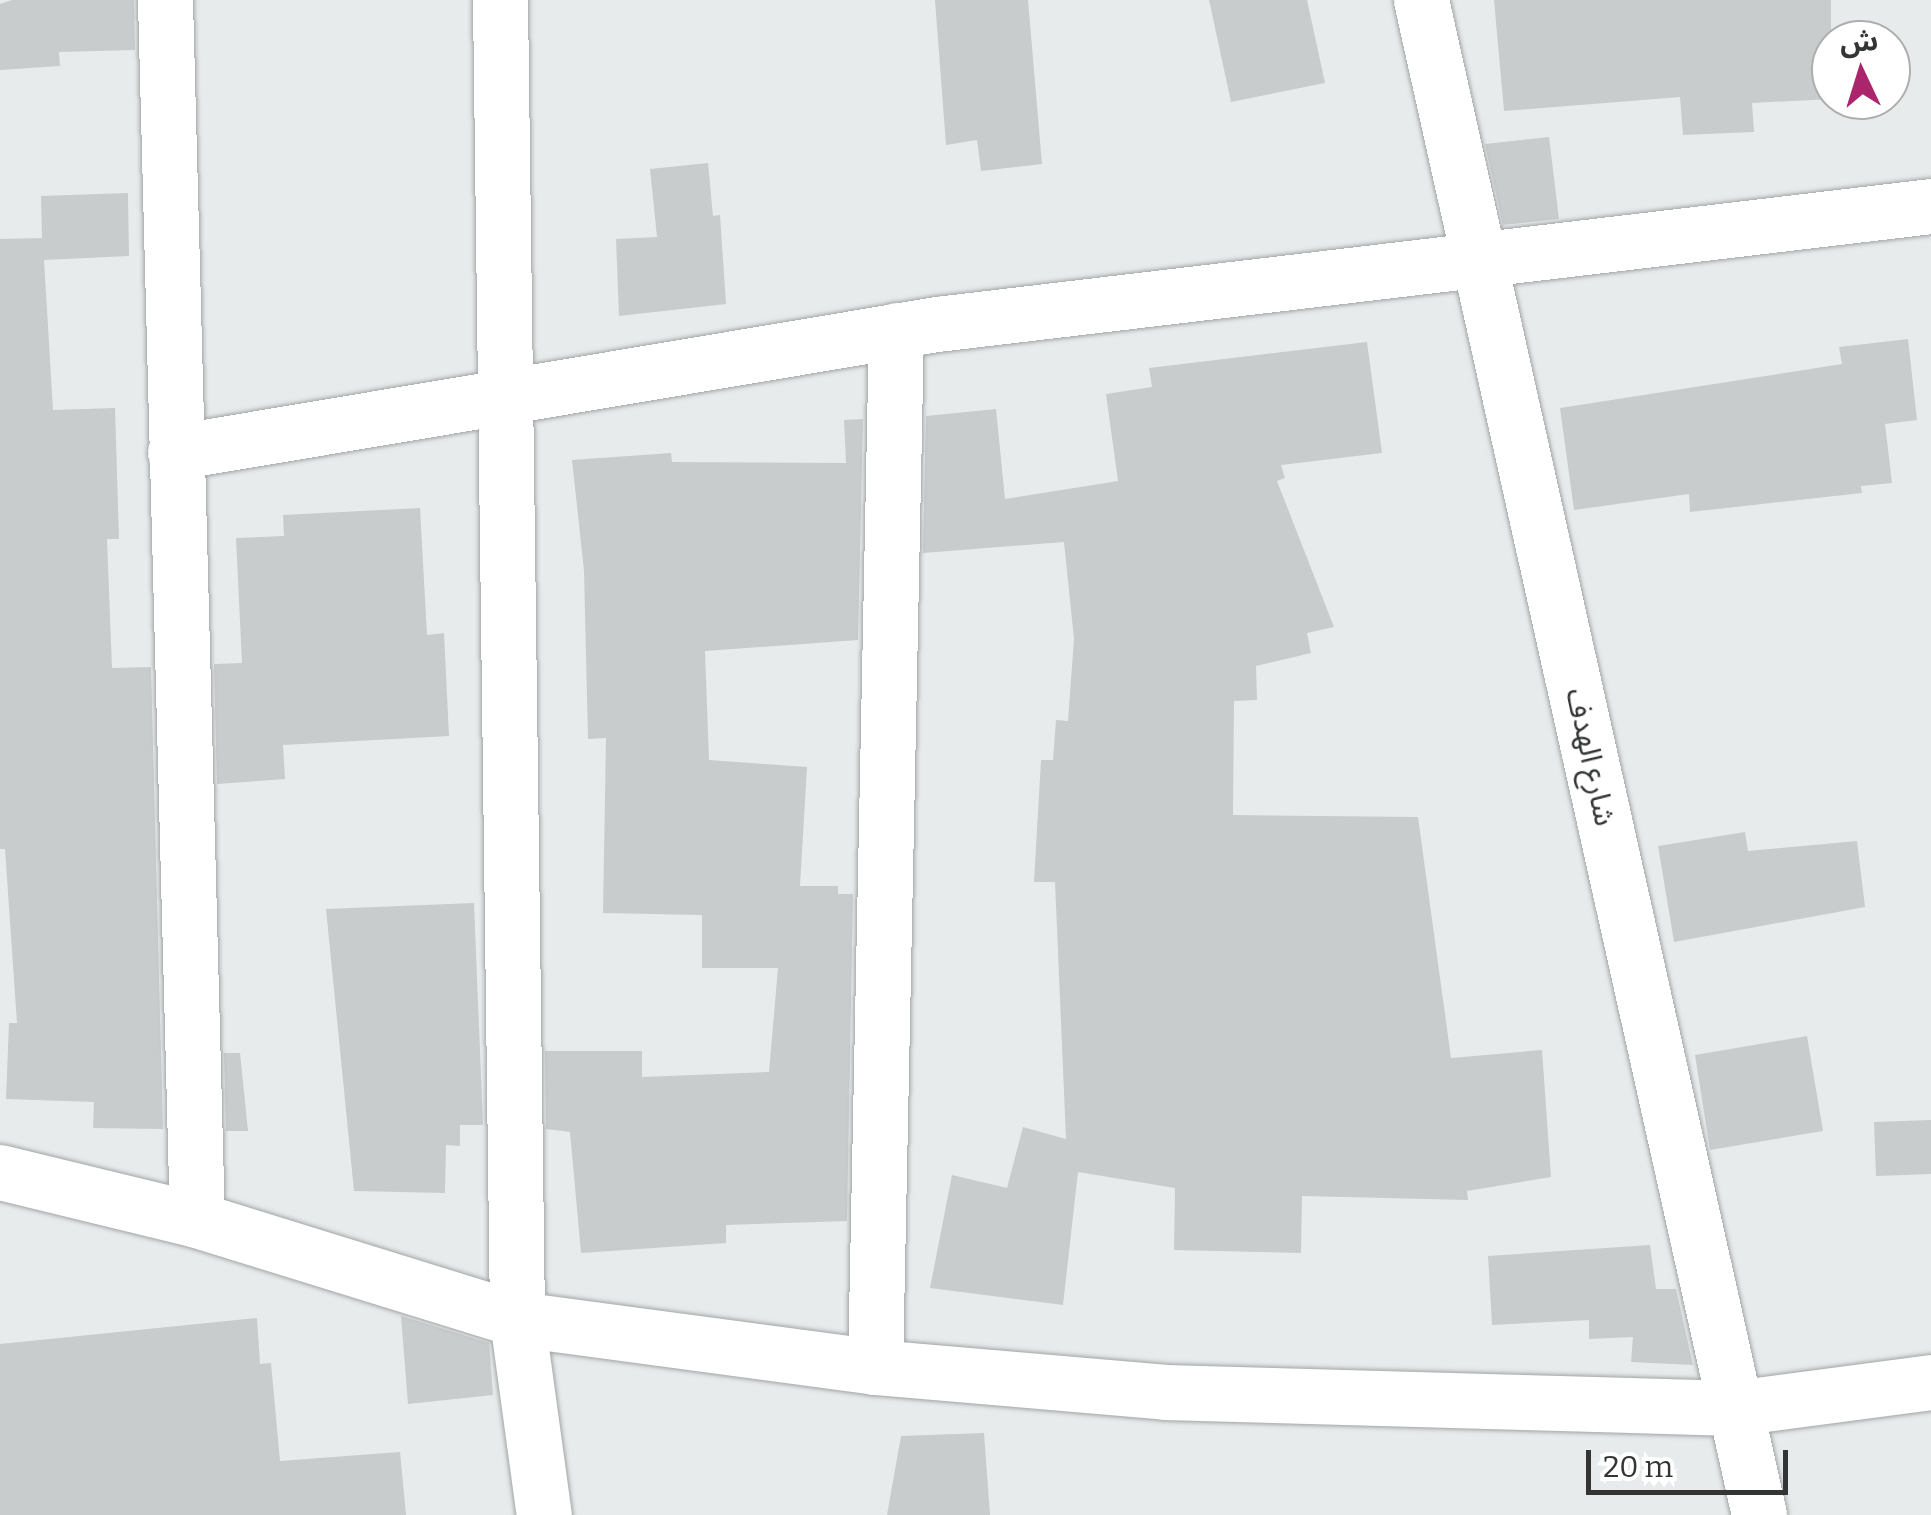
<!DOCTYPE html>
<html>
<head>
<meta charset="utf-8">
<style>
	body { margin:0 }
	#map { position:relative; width:1931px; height:1515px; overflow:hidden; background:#e7ebeb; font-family:Bitter,"Noto Sans Arabic",serif }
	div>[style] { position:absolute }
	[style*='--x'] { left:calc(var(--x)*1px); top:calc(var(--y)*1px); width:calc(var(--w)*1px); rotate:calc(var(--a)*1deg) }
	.building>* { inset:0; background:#c8cccc }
	.roads { filter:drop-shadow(0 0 2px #a1a5a5) drop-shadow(0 0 2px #a1a5a5) }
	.minor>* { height:55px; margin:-27.5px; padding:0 27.5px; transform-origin:27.5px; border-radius:27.5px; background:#fff }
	span { translate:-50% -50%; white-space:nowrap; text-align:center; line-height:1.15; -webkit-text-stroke:8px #fff; paint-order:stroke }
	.street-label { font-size:30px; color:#333535 }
	.north { position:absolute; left:1811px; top:20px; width:100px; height:100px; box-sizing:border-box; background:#fff; border:2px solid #adaeae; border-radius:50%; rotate:356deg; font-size:28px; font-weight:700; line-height:40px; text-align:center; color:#333535 }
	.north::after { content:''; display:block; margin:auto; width:35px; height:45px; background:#ab256d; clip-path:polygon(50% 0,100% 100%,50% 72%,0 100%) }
	.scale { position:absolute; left:1586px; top:1450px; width:202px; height:45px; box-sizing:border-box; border:5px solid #333535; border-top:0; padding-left:12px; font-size:30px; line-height:35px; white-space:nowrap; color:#333535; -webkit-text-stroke:8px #fff; paint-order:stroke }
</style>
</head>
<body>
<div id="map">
	<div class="building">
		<i style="clip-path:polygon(12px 0,134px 0,135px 50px,59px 52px,60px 66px,0 70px,0 4px)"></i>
		<i style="clip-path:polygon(935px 0,1028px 0,1042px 164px,981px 171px,977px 140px,946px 145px)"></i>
		<i style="clip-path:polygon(1209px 0,1307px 0,1325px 83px,1231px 102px)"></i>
		<i style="clip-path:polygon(1494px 0,1831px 0,1831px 99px,1752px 103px,1754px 132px,1683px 135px,1680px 97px,1504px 111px)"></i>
		<i style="clip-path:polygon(1549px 137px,1559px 219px,1503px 225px,1485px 144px)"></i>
		<i style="clip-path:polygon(708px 163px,713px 216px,720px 215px,726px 304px,619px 316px,616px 239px,657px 237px,650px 169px)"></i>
		<i style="clip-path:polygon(128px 193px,129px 256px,44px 260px,53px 410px,115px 408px,119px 539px,107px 539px,112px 668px,151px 667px,163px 1129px,93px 1128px,94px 1102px,6px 1099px,9px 1023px,17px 1023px,5px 849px,0 849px,0 239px,42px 238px,41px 196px)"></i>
		<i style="clip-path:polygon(1908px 339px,1917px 420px,1885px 424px,1892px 483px,1861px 486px,1862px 493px,1690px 512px,1689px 494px,1574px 510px,1560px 408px,1842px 364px,1839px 347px)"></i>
		<i style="clip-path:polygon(1367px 342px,1382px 453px,1281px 465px,1285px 478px,1277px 481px,1334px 627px,1307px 633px,1311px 653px,1256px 666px,1257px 700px,1234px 701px,1233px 815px,1418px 817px,1451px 1058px,1542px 1050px,1551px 1177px,1467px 1191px,1468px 1200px,1302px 1196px,1301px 1253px,1174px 1250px,1175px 1188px,1078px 1172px,1063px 1305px,930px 1288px,952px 1175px,1007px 1188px,1023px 1127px,1066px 1139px,1055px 882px,1034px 882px,1041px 760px,1053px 760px,1056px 720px,1068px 721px,1074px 639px,1064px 542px,923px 553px,926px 416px,996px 409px,1005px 499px,1118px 481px,1106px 394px,1152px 387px,1149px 368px)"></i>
		<i style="clip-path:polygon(863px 419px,858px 640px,705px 651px,709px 760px,807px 767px,800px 886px,838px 886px,838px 894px,853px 894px,847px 1221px,726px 1225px,726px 1243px,581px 1253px,570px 1132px,546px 1129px,545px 1051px,642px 1051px,642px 1077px,769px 1072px,778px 968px,702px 968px,702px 915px,603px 913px,606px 738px,588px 739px,584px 571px,572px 460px,671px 453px,672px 462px,846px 463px,844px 420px)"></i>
		<i style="clip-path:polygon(420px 508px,427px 635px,444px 633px,449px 736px,283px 745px,285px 779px,217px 784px,214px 664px,242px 663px,236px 538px,284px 536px,283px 515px)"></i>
		<i style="clip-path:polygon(1745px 832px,1748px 851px,1857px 841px,1865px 907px,1674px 942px,1658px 846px)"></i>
		<i style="clip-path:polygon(474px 903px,483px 1125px,460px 1125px,460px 1146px,446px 1145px,445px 1193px,354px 1191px,326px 909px)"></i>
		<i style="clip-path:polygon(1807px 1036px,1823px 1131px,1710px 1150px,1695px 1055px)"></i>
		<i style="clip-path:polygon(224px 1053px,240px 1053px,248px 1131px,226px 1131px)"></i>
		<i style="clip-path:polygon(1931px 1120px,1931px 1174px,1876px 1176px,1874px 1122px)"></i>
		<i style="clip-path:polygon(1650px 1245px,1656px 1289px,1676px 1289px,1693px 1365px,1631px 1362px,1633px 1337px,1589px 1339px,1589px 1320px,1492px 1325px,1488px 1256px)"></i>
		<i style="clip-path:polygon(401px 1316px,489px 1343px,493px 1395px,408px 1404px)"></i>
		<i style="clip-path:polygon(257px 1318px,260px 1364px,271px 1363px,280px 1461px,400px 1452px,406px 1515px,0 1515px,0 1344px)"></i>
		<i style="clip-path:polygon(984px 1433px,990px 1515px,887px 1515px,901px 1436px)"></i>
	</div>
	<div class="roads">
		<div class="minor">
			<i style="--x:165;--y:0;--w:1220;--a:88.5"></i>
			<i style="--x:500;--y:0;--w:1319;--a:89.26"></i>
			<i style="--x:517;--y:1319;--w:198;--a:82.2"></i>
			<i style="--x:1421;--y:0;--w:1552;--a:77.42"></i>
			<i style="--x:175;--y:452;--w:773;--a:-9.54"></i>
			<i style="--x:937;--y:324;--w:1001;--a:-6.77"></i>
			<i style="--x:0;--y:1172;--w:203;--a:13.7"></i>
			<i style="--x:197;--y:1220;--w:335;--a:17.2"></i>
			<i style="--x:517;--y:1319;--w:361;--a:7.6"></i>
			<i style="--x:875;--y:1367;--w:291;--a:4.9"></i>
			<i style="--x:1165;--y:1392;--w:569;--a:1.61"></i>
			<i style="--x:1734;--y:1408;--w:199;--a:-7.5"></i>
			<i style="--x:875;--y:1367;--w:1037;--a:-88.84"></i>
		</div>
	</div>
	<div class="street-label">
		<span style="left:1591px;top:757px;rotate:78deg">شارع الهدف</span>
	</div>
	<div class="north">ش</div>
	<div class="scale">20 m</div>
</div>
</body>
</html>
